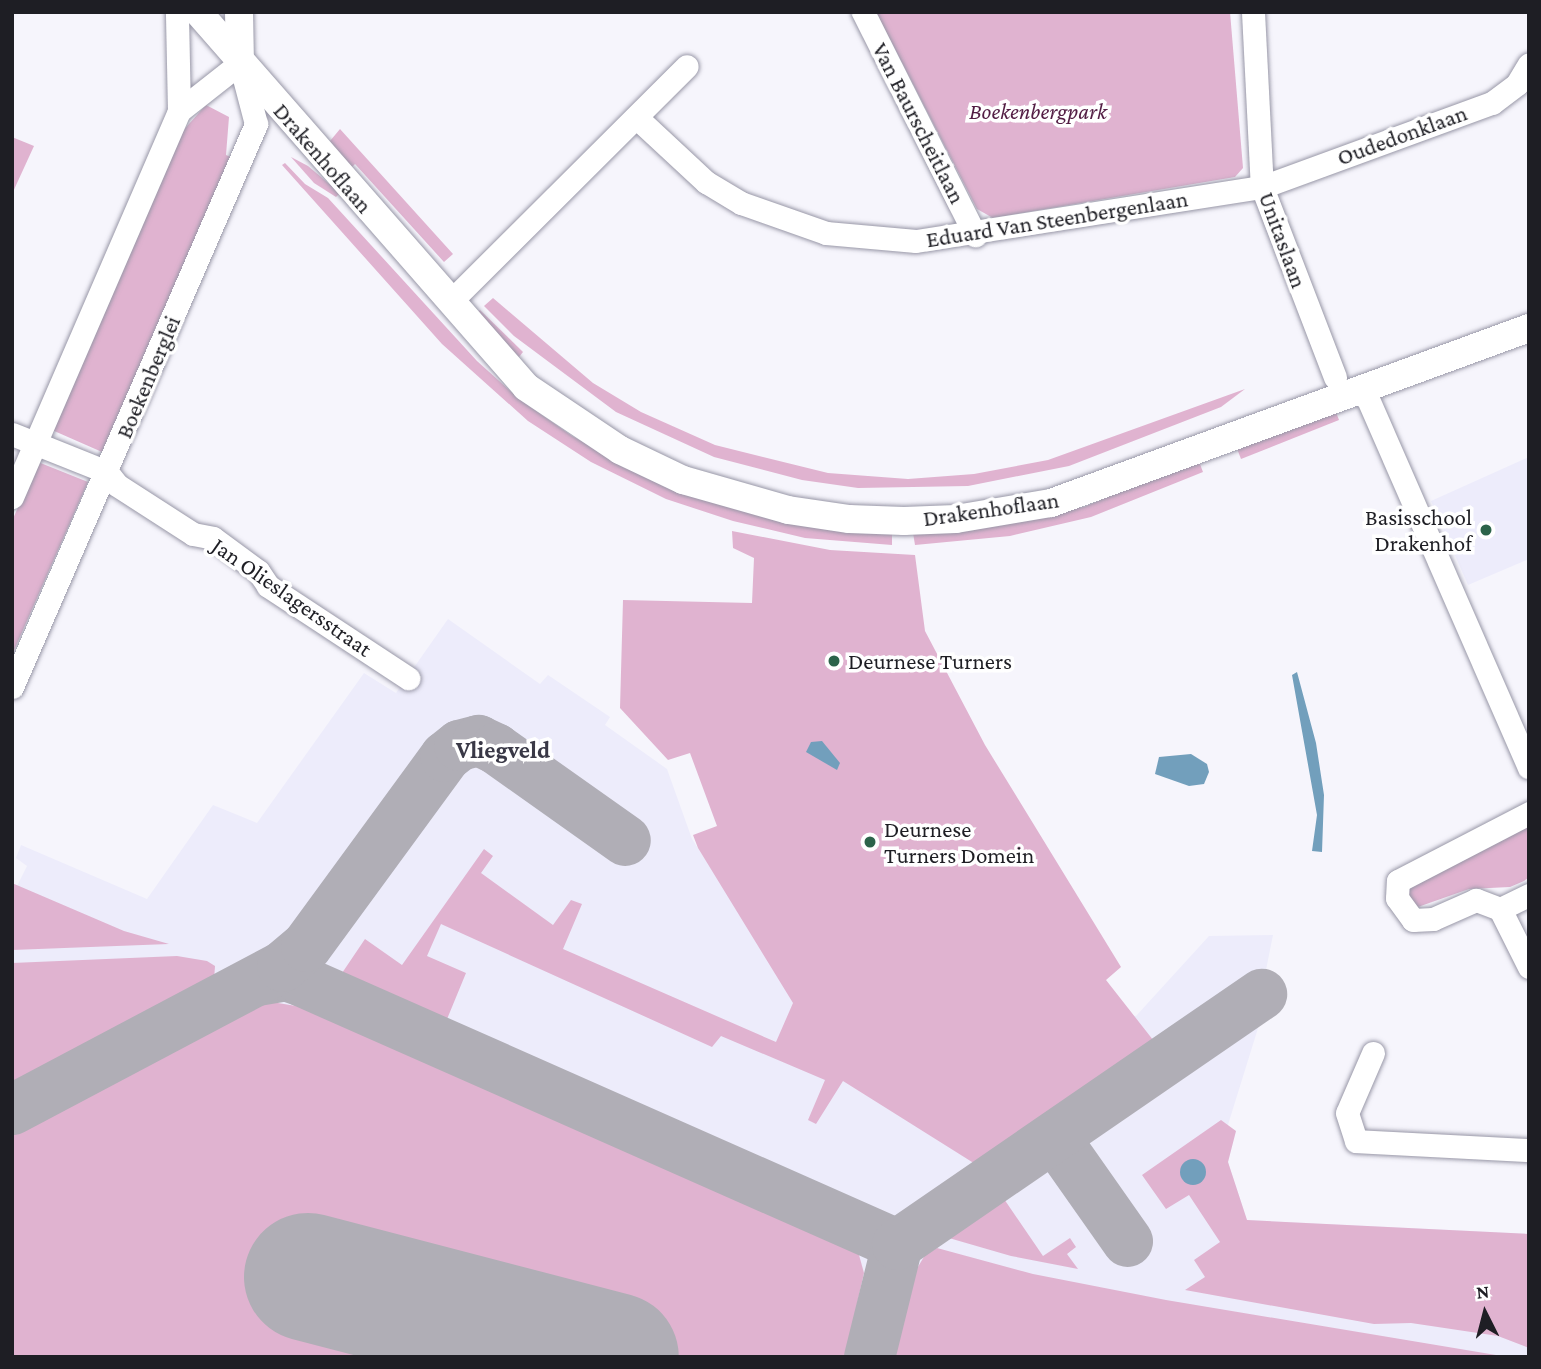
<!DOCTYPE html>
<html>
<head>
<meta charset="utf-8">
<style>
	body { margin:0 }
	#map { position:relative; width:1541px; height:1369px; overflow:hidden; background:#f6f5fc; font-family:"Crimson Pro",serif }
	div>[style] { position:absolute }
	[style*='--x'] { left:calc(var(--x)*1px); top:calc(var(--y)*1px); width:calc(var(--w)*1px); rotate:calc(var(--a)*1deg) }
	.built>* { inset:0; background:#edecfb }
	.green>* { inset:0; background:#e0b3d0 }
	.water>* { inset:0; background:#729fbc }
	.round { border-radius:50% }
	.taxiway>* { height:51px; margin:-25.5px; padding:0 25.5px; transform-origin:25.5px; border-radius:25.5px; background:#b0aeb6 }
	.runway>* { height:128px; margin:-64px; padding:0 64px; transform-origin:64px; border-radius:64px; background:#b0aeb6 }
	.roads { filter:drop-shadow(0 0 2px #9897a7) drop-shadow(0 0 2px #9897a7) }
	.minor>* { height:23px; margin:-11.5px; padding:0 11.5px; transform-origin:11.5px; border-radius:11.5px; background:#fff }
	.tertiary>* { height:28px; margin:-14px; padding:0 14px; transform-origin:14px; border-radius:14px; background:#fff }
	.dots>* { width:19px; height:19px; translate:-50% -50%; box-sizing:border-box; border:4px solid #fff; border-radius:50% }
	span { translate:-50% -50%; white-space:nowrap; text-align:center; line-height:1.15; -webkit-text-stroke:7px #fff; paint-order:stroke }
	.park-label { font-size:23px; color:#531d44; font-style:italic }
	.street-label { font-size:23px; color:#1e1e24 }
	.poi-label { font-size:23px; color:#1e1e24 }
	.right { translate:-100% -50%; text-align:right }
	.left { translate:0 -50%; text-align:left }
	.neighbourhood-label { font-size:24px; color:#393846; font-weight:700 }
	.frame { position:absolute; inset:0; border:14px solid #1e1e24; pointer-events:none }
	.north { position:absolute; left:1450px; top:1278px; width:70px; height:70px; -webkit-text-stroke:5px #fff; paint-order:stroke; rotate:354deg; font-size:19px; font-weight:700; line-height:28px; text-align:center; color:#1e1e24 }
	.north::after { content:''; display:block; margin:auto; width:24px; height:32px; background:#1e1e24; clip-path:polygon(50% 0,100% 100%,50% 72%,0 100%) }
</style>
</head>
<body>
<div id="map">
	<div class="built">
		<i style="clip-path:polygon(1529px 457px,1529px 559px,1468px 585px,1431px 501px)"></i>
		<i style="clip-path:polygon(448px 619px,540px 684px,548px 675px,610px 717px,605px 725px,667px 769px,692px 839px,755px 936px,1136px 1016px,1209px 936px,1273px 935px,1265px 975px,1268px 996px,1227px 1128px,1236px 1131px,1228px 1162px,1247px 1220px,1529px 1234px,1529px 1357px,12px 1357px,12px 940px,65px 907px,17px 886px,27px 866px,16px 858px,21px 845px,147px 899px,213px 805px,257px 823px,364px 673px,396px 693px)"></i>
	</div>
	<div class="green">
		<i style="clip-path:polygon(876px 12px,1230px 12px,1243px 168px,1235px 177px,993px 218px,977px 209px)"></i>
		<i style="clip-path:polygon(206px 105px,229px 117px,226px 155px,231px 157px,102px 452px,52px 430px,180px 134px)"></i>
		<i style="clip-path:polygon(340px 129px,453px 254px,444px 262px,355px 164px,349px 170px,330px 141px)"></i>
		<i style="clip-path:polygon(12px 137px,34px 146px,12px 194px)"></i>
		<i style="clip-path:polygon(291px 157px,308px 166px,340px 193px,336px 197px,314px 183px)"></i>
		<i style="clip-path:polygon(285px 163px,305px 184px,328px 198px,477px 361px,519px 399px,572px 436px,652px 479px,702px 499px,790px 522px,892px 533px,892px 545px,805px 538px,733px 521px,666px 499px,591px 462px,528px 421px,442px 344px,282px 165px)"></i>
		<i style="clip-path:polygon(493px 298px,593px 383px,641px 412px,715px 445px,828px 473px,908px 479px,974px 474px,1048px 460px,1245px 389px,1221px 407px,1069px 466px,968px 486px,858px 488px,802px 480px,714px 457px,616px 412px,514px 336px,484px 306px)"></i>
		<i style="clip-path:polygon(480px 310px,523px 352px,519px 357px,475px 314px)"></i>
		<i style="clip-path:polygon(1334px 407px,1339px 420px,1241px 459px,1236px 446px)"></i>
		<i style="clip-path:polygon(1198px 459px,1203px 472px,1091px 517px,1010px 536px,915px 545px,913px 533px,1084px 507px)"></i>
		<i style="clip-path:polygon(38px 462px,88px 482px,12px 655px,12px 521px)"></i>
		<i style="clip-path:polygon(732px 531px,830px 550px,915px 555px,925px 631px,985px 745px,1121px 967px,1106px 980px,1157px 1045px,980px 1167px,843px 1081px,816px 1124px,808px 1120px,825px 1080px,721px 1036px,712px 1047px,441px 924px,427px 956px,466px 973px,445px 1024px,338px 979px,365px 939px,402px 965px,484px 849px,493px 856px,481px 873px,553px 925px,571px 900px,582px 904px,563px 949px,776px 1042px,793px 1003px,698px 848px,693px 835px,717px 826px,690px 753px,668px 760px,620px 708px,623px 600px,752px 603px,754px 558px,733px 548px)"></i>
		<i style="clip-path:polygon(1529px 821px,1529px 877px,1524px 881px,1510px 887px,1469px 889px,1415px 908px,1406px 891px,1411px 882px)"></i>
		<i style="clip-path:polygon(12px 883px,124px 931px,169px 944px,12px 950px)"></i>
		<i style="clip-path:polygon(177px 956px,207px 961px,215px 966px,214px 980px,12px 1088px,12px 963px)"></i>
		<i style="clip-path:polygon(266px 1001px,314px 1009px,847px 1238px,859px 1255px,864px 1273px,845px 1357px,12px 1357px,12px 1131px)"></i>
		<i style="clip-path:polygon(1221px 1120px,1236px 1131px,1228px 1162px,1247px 1220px,1529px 1234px,1529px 1348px,1498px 1336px,1411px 1323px,1374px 1324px,1185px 1290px,1205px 1277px,1194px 1260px,1220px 1242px,1189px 1195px,1166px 1209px,1142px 1175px)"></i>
		<i style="clip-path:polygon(1002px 1196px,1043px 1256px,1070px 1238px,1076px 1247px,1067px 1254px,1078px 1269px,1011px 1256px,942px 1236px)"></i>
		<i style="clip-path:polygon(937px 1248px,1033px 1274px,1166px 1300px,1508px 1357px,890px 1357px,909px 1282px,925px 1255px)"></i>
	</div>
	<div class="water">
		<i style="clip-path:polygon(1297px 672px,1316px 743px,1324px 795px,1322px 852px,1312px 851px,1317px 815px,1292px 675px)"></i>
		<i style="clip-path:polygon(822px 741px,840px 763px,837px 770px,806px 752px,811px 742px)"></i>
		<i style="clip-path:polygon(1191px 754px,1207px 764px,1209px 772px,1204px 784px,1189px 786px,1155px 774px,1159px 757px)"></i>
		<i class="round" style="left:1180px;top:1159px;width:26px;height:26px"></i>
	</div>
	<div class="taxiway">
		<i style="--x:258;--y:980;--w:27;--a:-10"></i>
		<i style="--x:285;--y:975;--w:18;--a:19"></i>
		<i style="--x:302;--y:981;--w:651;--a:23.85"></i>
		<i style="--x:12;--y:1109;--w:306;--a:-27.9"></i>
		<i style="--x:282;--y:966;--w:31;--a:-40"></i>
		<i style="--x:306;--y:946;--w:235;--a:-53.8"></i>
		<i style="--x:445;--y:756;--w:18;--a:-38"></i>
		<i style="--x:459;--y:745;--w:20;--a:-15"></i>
		<i style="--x:478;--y:740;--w:19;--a:25"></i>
		<i style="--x:495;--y:748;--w:159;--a:35.3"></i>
		<i style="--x:1054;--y:1137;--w:127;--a:54.9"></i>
		<i style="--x:869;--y:1357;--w:116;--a:-76.1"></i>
		<i style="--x:897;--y:1244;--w:442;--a:-34.5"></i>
	</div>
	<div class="runway">
		<i style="--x:308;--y:1277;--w:317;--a:14.6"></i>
	</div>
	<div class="roads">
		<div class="minor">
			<i style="--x:863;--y:12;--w:250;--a:63.3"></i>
			<i style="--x:1253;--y:12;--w:175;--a:87.1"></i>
			<i style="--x:1262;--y:187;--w:204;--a:69"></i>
			<i style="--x:636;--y:117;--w:96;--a:42.9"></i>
			<i style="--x:706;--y:182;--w:41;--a:31"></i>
			<i style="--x:741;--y:203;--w:90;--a:19.4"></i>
			<i style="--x:826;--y:233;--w:90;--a:5.1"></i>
			<i style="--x:916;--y:241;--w:350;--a:-8.9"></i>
			<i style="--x:1262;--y:187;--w:245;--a:-20.1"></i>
			<i style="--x:1492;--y:103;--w:31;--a:-37"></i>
			<i style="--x:1517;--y:84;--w:23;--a:-59"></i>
			<i style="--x:450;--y:302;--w:334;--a:-44.9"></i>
			<i style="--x:1351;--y:390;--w:17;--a:24"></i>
			<i style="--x:1367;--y:397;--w:404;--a:66.4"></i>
			<i style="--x:12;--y:434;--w:102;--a:21.8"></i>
			<i style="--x:107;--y:472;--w:16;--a:52"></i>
			<i style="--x:117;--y:485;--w:90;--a:32.8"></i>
			<i style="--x:193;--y:534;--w:20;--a:11"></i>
			<i style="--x:213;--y:538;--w:56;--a:36.3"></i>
			<i style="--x:258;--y:571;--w:18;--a:56"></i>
			<i style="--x:268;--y:586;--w:168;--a:33.3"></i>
			<i style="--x:12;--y:497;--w:421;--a:-66.6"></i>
			<i style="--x:179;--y:111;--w:99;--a:-91.2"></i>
			<i style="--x:12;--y:687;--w:614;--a:-66.57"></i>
			<i style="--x:256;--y:124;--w:63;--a:-104.7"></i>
			<i style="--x:240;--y:63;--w:78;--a:141.8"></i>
			<i style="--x:1500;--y:909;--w:26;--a:-159"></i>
			<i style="--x:1476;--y:900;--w:47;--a:156.2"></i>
			<i style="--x:1433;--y:919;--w:20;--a:177"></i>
			<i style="--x:1413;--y:920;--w:27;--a:-126"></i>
			<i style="--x:1397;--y:898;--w:17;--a:-87"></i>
			<i style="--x:1398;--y:881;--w:148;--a:-27.4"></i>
			<i style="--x:1500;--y:909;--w:65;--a:63.4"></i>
			<i style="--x:1500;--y:909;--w:32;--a:-26"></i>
			<i style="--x:1373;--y:1053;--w:65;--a:113.4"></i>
			<i style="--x:1347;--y:1113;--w:29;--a:72"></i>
			<i style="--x:1356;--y:1141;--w:173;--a:3"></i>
		</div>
		<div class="tertiary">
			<i style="--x:198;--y:12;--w:498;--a:48.8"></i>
			<i style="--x:526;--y:387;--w:113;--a:33.8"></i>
			<i style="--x:620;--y:450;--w:70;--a:25.5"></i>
			<i style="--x:683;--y:480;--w:109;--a:15.9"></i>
			<i style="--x:788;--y:510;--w:62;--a:8.4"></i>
			<i style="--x:849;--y:519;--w:55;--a:2.1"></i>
			<i style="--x:904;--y:521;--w:52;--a:-2.2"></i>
			<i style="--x:956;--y:519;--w:96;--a:-9.6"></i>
			<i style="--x:1051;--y:503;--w:509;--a:-20.11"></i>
			<i style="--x:239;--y:12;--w:51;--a:88.9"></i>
		</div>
	</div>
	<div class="dots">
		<i style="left:1486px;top:530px;background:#2c634a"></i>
		<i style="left:834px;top:661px;background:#2c634a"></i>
		<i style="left:870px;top:842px;background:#2c634a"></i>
	</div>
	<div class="park-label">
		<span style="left:1038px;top:111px">Boekenbergpark</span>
	</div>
	<div class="street-label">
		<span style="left:919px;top:123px;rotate:63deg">Van Baurscheitlaan</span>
		<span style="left:1402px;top:135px;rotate:-20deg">Oudedonklaan</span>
		<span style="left:323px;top:158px;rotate:49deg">Drakenhoflaan</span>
		<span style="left:1057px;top:219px;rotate:-9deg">Eduard Van Steenbergenlaan</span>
		<span style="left:1283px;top:240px;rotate:70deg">Unitaslaan</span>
		<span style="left:148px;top:377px;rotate:-67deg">Boekenberglei</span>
		<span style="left:991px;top:509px;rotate:-8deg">Drakenhoflaan</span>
		<span style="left:292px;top:597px;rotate:35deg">Jan Olieslagersstraat</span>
	</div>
	<div class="poi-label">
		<span class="right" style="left:1472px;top:530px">Basisschool<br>Drakenhof</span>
		<span class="left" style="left:848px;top:661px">Deurnese Turners</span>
		<span class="left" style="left:884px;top:842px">Deurnese<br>Turners Domein</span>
	</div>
	<div class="neighbourhood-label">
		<span style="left:503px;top:750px">Vliegveld</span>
	</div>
	<div class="frame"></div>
	<div class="north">N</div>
</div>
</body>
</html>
